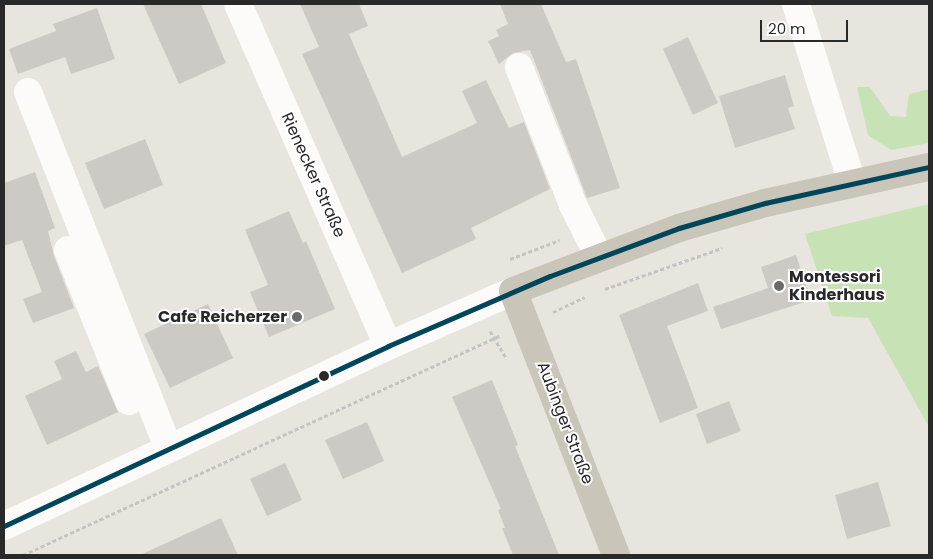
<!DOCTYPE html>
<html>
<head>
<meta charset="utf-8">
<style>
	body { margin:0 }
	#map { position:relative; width:933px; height:559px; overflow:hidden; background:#e8e4de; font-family:Poppins,sans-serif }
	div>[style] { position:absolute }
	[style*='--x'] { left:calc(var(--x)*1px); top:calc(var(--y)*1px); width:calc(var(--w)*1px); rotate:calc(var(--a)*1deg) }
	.green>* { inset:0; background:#c7e3b6 }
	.building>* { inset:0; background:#cdcac5 }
	.path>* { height:3px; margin-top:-1.5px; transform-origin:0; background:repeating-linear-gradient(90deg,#c4c4c3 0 4px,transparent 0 6.5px) }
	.minor>* { height:28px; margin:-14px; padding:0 14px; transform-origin:14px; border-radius:14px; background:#fcfbfa }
	.major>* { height:28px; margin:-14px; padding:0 14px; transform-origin:14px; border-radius:14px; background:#c9c5b9 }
	.bus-1>* { height:5px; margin:-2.5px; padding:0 2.5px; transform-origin:2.5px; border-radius:2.5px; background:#00465a }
	.dots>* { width:14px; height:14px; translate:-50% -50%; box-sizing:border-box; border:2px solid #fff; border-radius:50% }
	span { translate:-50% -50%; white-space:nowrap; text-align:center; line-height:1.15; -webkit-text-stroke:4px #fff; paint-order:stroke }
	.street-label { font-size:16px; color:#292929 }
	.poi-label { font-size:16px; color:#292929; font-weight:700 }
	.left { translate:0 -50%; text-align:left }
	.right { translate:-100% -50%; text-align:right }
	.frame { position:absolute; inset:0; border:5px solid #292929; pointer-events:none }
	.scale { position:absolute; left:760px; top:20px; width:88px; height:22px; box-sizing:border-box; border:2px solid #292929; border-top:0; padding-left:6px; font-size:15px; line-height:18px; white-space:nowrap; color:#292929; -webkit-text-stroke:4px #fff; paint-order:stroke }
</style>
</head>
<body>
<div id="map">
	<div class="green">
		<i style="clip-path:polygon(857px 87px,870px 87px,890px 116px,906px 117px,909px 94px,929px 89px,929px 143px,891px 150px,868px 135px)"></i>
		<i style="clip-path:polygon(929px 204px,929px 427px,868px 318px,832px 316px,805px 234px)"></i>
	</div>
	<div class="building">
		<i style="clip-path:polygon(143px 4px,201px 4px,226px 63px,179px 84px)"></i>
		<i style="clip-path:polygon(300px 4px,359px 4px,368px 26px,349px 34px,402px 157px,477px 123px,462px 91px,486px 80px,509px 128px,524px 122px,550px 189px,471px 228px,476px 239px,402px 273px,302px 54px,319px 47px)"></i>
		<i style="clip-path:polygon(500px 4px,541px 4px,566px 62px,576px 59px,620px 188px,587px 198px,530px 50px,513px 53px,499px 64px,488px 41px,499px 36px,496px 30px,508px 24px)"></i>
		<i style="clip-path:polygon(97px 8px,115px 59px,71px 74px,65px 57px,18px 74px,9px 49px,56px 31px,53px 24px)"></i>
		<i style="clip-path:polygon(688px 37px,718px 103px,693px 115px,663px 49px)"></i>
		<i style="clip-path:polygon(785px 75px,794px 106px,788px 108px,795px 129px,735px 148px,719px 96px)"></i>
		<i style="clip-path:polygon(145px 139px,163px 185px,104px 209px,85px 163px)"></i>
		<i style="clip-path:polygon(35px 172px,55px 228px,48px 231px,54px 256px,74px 308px,33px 323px,23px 299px,42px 292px,22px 240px,4px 246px,4px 183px)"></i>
		<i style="clip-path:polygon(289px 211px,303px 243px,306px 241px,335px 309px,269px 337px,250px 292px,268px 285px,245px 230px)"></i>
		<i style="clip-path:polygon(796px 255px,811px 300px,721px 329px,713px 307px,768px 288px,761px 267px)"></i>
		<i style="clip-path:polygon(698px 283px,708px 311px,667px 326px,698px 408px,660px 423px,619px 315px)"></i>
		<i style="clip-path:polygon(208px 304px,233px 358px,170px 388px,144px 334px)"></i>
		<i style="clip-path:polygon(76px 351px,86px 372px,98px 366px,118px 412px,47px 445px,25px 396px,62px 379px,54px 361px)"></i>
		<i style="clip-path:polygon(492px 380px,518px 445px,515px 446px,559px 555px,513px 555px,502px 528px,505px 528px,498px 510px,501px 509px,452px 397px)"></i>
		<i style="clip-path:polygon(729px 401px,741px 431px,707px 444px,696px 414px)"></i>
		<i style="clip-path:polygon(367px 422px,384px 461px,343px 479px,325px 440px)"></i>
		<i style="clip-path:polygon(285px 463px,302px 500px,267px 516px,250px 479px)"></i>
		<i style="clip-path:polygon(878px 482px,891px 526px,847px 539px,835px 495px)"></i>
		<i style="clip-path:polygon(221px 518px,238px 555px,140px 555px)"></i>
	</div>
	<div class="path">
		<i style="--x:510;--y:259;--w:53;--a:-20.8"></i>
		<i style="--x:605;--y:289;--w:124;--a:-19.3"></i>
		<i style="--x:553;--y:312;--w:35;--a:-25"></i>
		<i style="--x:490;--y:331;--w:31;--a:59"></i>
		<i style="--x:23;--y:555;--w:526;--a:-24.71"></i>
	</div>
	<div class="minor">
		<i style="--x:238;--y:4;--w:373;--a:66.3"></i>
		<i style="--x:796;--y:4;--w:188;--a:72.6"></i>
		<i style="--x:519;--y:67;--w:148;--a:68.6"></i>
		<i style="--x:573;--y:205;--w:58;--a:63.4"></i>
		<i style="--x:28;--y:92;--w:383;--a:68.5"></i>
		<i style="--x:68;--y:250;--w:163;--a:68"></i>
		<i style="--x:4;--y:526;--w:424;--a:-25.1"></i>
		<i style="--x:388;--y:346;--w:137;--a:-23.7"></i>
	</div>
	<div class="major">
		<i style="--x:616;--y:555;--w:283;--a:-111.3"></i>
		<i style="--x:513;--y:291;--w:178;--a:-20.8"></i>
		<i style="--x:679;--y:228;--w:90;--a:-16.2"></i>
		<i style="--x:765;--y:203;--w:168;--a:-12.4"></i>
	</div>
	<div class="bus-1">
		<i style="--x:4;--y:526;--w:424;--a:-25.1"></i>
		<i style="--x:388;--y:346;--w:176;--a:-23.4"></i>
		<i style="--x:550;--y:276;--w:138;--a:-20.4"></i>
		<i style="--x:679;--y:228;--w:90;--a:-16.2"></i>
		<i style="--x:765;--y:203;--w:168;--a:-12.4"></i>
	</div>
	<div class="dots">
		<i style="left:779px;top:286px;background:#6c6a68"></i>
		<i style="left:297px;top:317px;background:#6c6a68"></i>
		<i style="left:324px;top:376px;background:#292929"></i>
	</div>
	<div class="street-label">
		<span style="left:313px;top:175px;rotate:66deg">Rienecker Straße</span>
		<span style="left:565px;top:423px;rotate:69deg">Aubinger Straße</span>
	</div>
	<div class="poi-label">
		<span class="left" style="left:789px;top:286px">Montessori<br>Kinderhaus</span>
		<span class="right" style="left:287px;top:317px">Cafe Reicherzer</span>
	</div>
	<div class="frame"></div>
	<div class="scale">20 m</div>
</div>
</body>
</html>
